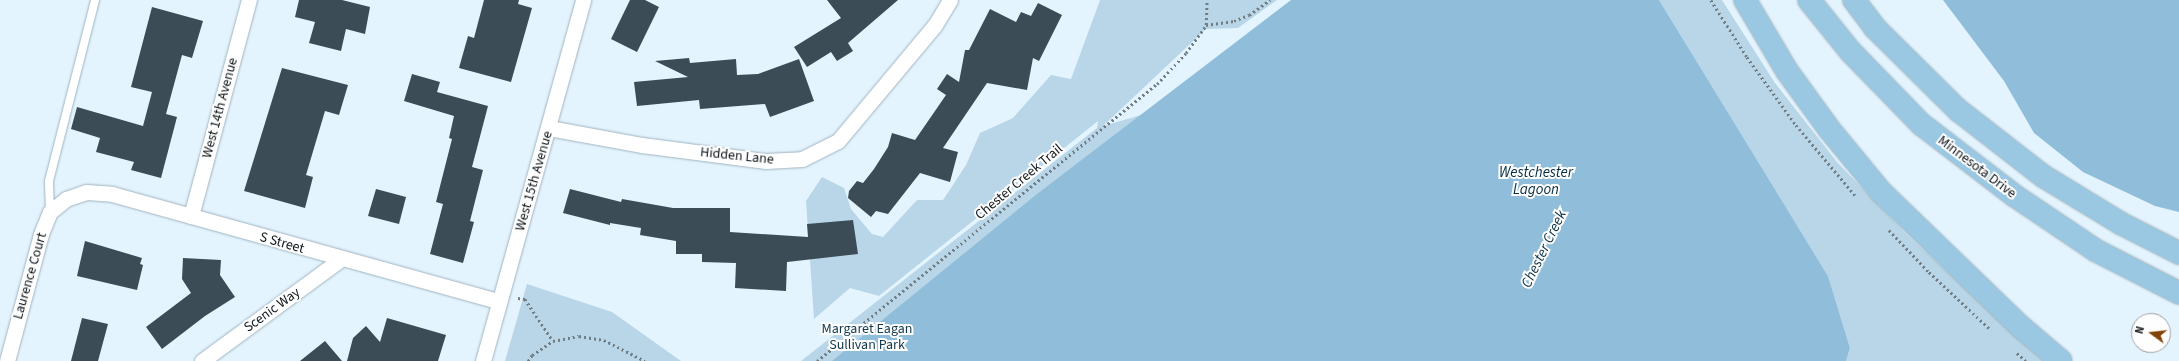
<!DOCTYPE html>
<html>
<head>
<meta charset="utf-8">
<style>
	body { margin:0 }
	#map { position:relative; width:2179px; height:361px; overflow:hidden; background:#e3f4fe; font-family:"Source Sans 3",sans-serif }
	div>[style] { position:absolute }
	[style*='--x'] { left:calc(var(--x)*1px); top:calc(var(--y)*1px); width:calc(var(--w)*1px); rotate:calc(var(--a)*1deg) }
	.green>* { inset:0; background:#b9d6e8 }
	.water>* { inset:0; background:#90bdd9 }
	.building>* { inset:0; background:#3b4c56 }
	.path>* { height:2.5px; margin-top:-1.25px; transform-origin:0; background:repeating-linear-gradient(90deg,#717d84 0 2px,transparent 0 5px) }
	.roads { filter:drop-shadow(0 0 1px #a0b3bf) drop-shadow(0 0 1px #a0b3bf) }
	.lane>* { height:8px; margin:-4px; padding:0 4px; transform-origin:4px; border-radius:4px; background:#fff }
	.street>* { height:15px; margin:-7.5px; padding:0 7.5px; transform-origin:7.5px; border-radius:7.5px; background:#fff }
	.primary>* { height:22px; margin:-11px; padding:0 11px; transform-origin:11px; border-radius:11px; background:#9ac8e2 }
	span { translate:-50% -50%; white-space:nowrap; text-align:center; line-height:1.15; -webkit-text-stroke:4px #fefefe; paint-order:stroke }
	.street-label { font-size:14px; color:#10171b }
	.park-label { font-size:14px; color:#12384c }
	.water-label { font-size:15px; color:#062d41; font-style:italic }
	.north { position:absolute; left:2131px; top:313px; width:40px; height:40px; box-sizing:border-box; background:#fefefe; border:1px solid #9fa2a3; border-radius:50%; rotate:285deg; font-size:11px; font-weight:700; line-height:16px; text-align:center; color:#10171b }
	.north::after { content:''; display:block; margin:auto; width:14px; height:18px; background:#824206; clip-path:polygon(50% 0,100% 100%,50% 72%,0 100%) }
</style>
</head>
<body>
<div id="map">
	<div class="green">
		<i style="clip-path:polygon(1100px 0,1277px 0,1238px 28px,1206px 29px,1103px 126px,1190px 101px,872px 361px,801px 361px,1097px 128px,1098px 121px,879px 296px,850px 288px,814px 319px,806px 201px,822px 177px,844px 188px,851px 209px,872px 234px,883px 237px,917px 200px,943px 200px,966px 165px,980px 133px,1013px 118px,1051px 75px,1071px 79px)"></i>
		<i style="clip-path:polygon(1659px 0,1722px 0,1775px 83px,1837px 162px,1907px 235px,2044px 361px,1846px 361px,1850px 348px,1828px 276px)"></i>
		<i style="clip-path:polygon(527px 284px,612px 312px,681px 361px,505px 361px)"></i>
	</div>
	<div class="water">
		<i style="clip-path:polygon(1291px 0,1659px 0,1828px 276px,1850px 348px,1846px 361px,832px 361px,1037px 194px)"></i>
		<i style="clip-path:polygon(1943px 0,2179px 0,2179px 212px,2155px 206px,2083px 172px,2034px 133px,2004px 81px)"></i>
	</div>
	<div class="building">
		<i style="clip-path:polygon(299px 0,342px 0,370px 7px,365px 34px,346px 29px,341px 51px,309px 43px,315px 22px,295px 17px)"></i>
		<i style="clip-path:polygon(484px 0,519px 0,518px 4px,532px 8px,511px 82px,459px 68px,468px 36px,474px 38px)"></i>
		<i style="clip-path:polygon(630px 0,645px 0,659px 7px,637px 52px,611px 39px)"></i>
		<i style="clip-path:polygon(827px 0,898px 0,848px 43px,853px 51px,837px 61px,831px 52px,807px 67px,794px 47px,841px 18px)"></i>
		<i style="clip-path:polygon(1038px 3px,1062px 15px,1039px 61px,1033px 58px,1027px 90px,987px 83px,943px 148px,958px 152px,950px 182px,920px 173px,888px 214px,876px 211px,871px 217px,848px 198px,849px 191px,857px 181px,863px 183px,874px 169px,888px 147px,892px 133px,915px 140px,946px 95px,937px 89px,947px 74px,959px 82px,965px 50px,969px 50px,990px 9px,1016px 22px,1021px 12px,1031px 16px)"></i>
		<i style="clip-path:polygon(152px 7px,203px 21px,192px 58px,182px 55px,166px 114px,177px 117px,161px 178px,131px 170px,134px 162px,96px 152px,100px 138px,71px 129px,77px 107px,143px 126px,152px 92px,131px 87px)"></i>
		<i style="clip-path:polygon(689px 58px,690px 63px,736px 59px,737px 75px,758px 74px,799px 59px,814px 101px,770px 117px,765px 104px,700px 109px,699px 100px,637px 106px,634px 82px,688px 77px,655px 61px)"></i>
		<i style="clip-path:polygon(282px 68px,348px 85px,339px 115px,325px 111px,306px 175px,313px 177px,305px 208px,244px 191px)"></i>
		<i style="clip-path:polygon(412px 74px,440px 82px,437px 92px,488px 106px,472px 167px,483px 170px,470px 221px,474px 222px,463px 263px,430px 254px,443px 204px,436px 202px,452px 139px,449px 138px,454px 116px,404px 101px)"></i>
		<i style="clip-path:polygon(376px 189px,406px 197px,399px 224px,368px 216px)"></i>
		<i style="clip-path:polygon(570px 189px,621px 202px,622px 199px,673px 208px,730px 208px,730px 232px,808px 237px,807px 224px,853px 220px,858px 254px,787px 262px,786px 291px,735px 288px,736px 263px,702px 262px,702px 254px,676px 254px,676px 241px,640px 235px,641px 228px,610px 223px,610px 225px,563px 213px)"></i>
		<i style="clip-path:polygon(85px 241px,142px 258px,140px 264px,143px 265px,137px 290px,77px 276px)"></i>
		<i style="clip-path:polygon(183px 258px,221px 260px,220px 275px,235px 297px,205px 316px,162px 349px,146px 327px,191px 293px,182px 279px)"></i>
		<i style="clip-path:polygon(82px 318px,108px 324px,98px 361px,71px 361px)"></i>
		<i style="clip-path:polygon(387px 318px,446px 335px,438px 361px,347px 361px,353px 338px,366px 326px,380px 342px)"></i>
		<i style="clip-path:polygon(325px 341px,342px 361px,300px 361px)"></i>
	</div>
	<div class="path">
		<i style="--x:1711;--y:0;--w:67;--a:57.7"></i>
		<i style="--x:1747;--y:57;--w:84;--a:54.2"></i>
		<i style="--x:1796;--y:125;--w:92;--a:49.9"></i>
		<i style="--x:1206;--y:25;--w:28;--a:-8"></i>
		<i style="--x:1234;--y:21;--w:16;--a:-22"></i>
		<i style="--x:1249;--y:15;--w:26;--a:-36"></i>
		<i style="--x:1889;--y:230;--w:58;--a:46.4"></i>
		<i style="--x:1929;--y:272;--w:85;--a:43.1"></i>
		<i style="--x:518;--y:298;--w:7;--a:8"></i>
		<i style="--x:525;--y:299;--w:50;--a:56.3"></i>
		<i style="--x:2017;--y:353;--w:12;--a:42"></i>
		<i style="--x:528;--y:361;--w:7;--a:-56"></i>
		<i style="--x:532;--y:355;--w:25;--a:-34"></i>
		<i style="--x:553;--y:341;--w:26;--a:-11"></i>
		<i style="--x:579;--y:336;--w:25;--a:9"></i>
		<i style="--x:604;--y:340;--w:46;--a:27.1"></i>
		<i style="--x:817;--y:361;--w:439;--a:-39.2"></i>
		<i style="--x:1157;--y:84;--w:42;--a:-46.9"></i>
		<i style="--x:1186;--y:53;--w:34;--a:-54"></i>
		<i style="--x:1206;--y:25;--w:25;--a:-88"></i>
	</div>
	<div class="roads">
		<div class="lane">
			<i style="--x:50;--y:212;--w:31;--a:-92"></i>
			<i style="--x:49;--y:181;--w:187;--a:-75.7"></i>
		</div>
		<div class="street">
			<i style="--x:549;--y:128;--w:95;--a:10.4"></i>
			<i style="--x:642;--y:145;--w:125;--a:7.4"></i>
			<i style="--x:766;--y:161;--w:36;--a:-3"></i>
			<i style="--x:802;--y:159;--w:40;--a:-26.6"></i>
			<i style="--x:838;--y:141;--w:151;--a:-50.1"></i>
			<i style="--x:935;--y:25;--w:29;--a:-59"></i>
			<i style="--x:191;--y:216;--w:224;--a:-75"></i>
			<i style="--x:7;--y:361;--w:131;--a:-75"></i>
			<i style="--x:41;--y:234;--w:24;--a:-68"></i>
			<i style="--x:50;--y:212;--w:21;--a:-39"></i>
			<i style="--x:66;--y:199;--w:21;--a:-19"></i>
			<i style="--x:86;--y:192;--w:26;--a:4"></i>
			<i style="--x:112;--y:194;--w:402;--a:15.5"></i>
			<i style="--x:202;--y:361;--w:172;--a:-36.3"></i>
			<i style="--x:483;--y:361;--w:375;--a:-74.5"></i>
		</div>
		<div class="primary">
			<i style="--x:1745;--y:0;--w:82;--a:59.4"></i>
			<i style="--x:1787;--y:71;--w:72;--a:54.1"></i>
			<i style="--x:1829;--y:129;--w:82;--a:50.5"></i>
			<i style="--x:1881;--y:192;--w:194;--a:44"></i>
			<i style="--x:2021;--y:327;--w:52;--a:40.4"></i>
			<i style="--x:1809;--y:0;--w:65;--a:51.2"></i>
			<i style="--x:1850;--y:51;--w:102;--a:45.8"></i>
			<i style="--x:1921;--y:124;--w:118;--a:37.5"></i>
			<i style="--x:2015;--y:196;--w:97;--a:34"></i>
			<i style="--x:2095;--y:250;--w:94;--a:27.1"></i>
			<i style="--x:1854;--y:0;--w:35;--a:53"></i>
			<i style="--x:1875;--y:28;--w:117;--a:44.7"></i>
			<i style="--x:1958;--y:110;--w:108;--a:37.8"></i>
			<i style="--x:2043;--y:176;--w:92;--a:31.3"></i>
			<i style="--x:2122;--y:224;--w:64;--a:27"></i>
		</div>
	</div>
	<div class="street-label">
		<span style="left:220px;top:108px;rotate:-75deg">West 14th Avenue</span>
		<span style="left:737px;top:156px;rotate:6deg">Hidden Lane</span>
		<span style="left:1977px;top:167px;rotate:37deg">Minnesota Drive</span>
		<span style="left:534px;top:181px;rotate:-74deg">West 15th Avenue</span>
		<span style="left:1019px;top:182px;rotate:-40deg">Chester Creek Trail</span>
		<span style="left:282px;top:243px;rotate:16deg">S Street</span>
		<span style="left:30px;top:276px;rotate:-74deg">Laurence Court</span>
		<span style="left:272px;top:310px;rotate:-36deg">Scenic Way</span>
	</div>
	<div class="park-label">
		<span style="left:867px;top:337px">Margaret Eagan<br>Sullivan Park</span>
	</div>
	<div class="water-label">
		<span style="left:1536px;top:181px">Westchester<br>Lagoon</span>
		<span style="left:1544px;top:249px;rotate:-64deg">Chester Creek</span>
	</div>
	<div class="north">N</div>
</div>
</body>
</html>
